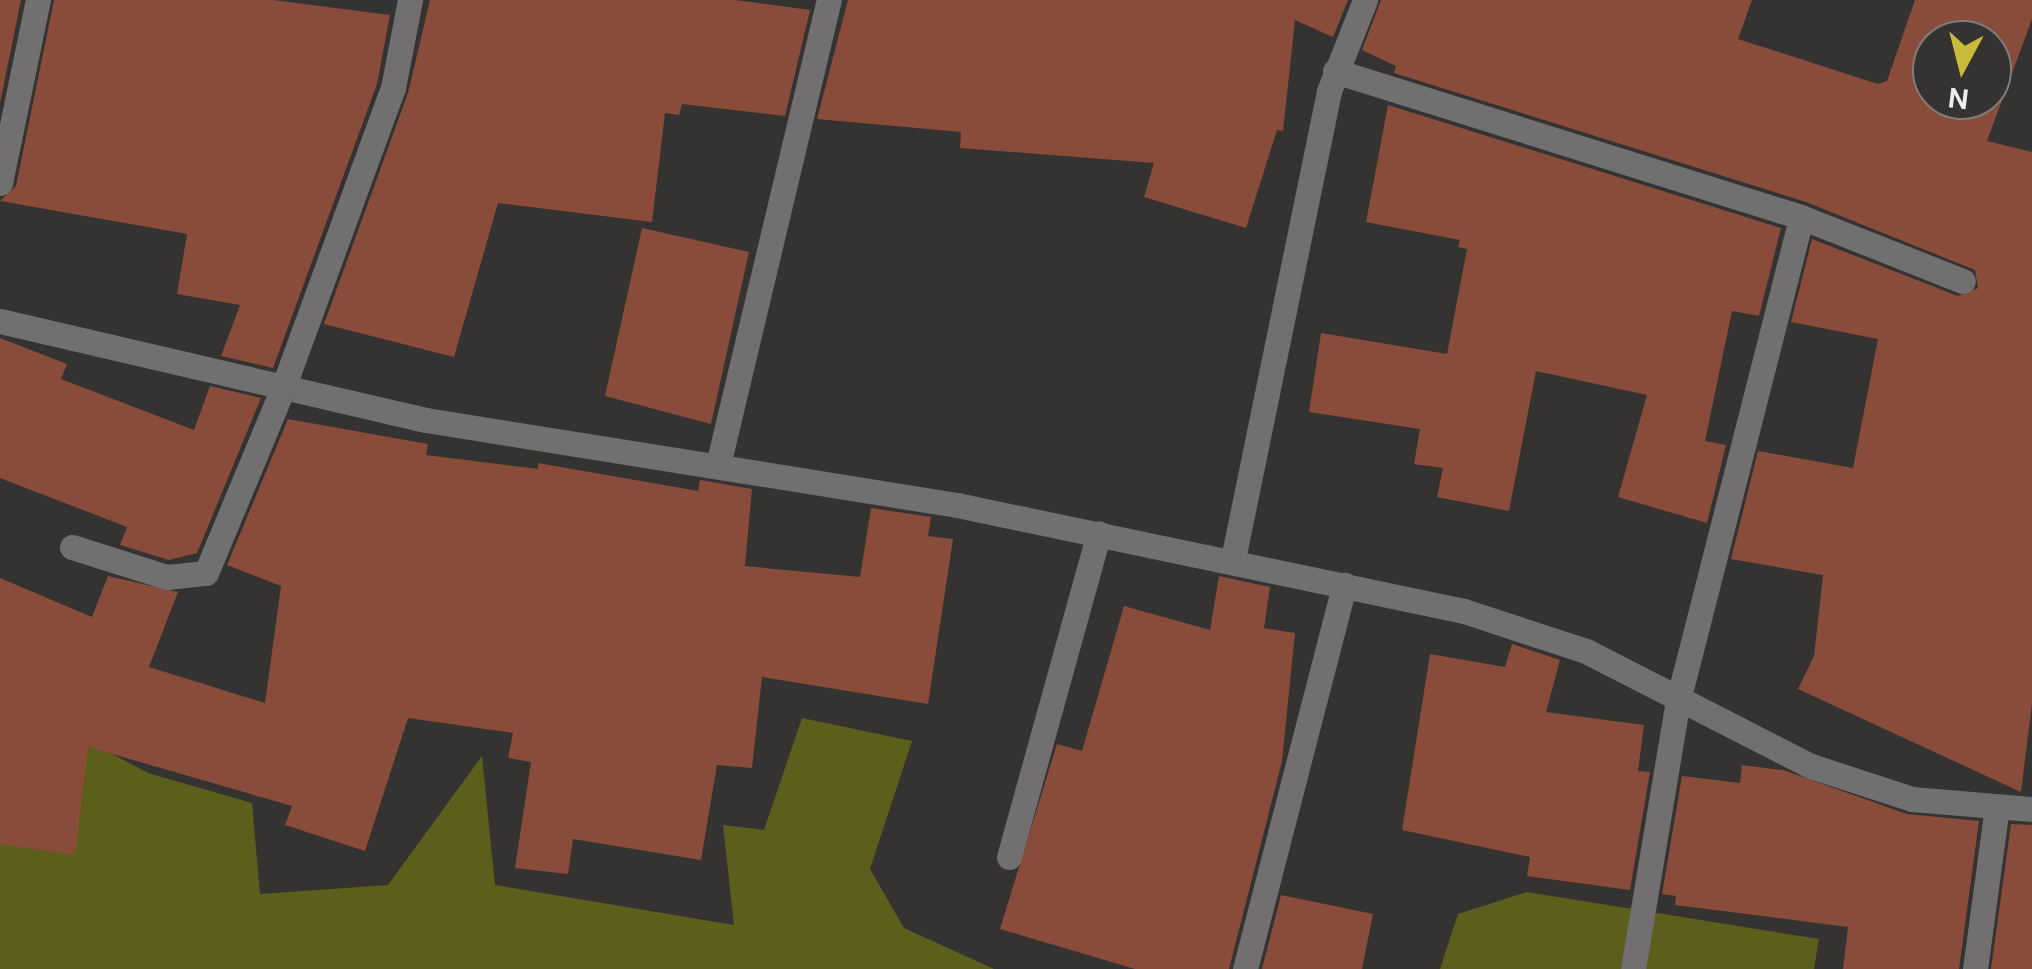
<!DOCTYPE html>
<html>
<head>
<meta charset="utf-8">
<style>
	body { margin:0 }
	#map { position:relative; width:2032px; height:969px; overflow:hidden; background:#343331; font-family:"DM Sans",sans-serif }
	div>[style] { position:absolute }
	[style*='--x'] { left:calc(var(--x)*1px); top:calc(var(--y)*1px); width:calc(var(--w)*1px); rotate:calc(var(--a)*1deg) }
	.forest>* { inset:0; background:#5c5e1b }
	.building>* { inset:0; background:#894c3a }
	.lane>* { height:25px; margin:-12.5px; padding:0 12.5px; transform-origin:12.5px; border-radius:12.5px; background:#716f6f }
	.street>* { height:25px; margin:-12.5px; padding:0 12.5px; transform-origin:12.5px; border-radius:12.5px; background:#716f6f }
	span { translate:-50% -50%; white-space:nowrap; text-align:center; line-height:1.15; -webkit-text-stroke:9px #343331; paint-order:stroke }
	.north { position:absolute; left:1912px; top:20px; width:100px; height:100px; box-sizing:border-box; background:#343331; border:2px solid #7e7d7c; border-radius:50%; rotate:187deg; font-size:28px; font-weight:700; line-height:40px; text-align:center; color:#eeedec }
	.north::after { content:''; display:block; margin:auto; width:35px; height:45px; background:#c8bb3b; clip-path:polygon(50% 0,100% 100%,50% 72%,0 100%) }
</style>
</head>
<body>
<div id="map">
	<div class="forest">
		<i style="clip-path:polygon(0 714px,56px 724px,148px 773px,252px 803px,260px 894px,388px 885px,482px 756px,495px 885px,734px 925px,723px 825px,764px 830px,802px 718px,912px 741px,870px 869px,904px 928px,994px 969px,0 969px)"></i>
		<i style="clip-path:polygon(1527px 892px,1819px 939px,1814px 969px,1440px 969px,1458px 914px)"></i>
	</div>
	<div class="building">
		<i style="clip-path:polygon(0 0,21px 0,0 103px)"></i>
		<i style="clip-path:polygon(54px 0,273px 0,390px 15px,377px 84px,273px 368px,221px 356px,240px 305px,177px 294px,187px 234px,0 201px,16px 186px)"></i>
		<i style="clip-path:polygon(430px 0,735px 0,810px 10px,785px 116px,682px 104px,679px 115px,665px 113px,652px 222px,498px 203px,454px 357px,324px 324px,408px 93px)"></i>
		<i style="clip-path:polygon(848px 0,1348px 0,1333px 37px,1295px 20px,1283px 131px,1277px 130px,1246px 228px,1144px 197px,1154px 163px,960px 148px,961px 132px,817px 119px)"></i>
		<i style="clip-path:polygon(evenodd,1381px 0,1752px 0,1738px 39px,1878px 84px,1887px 81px,1915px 0,2032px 0,2032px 19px,1987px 141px,2032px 152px,2032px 704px,2021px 792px,1798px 689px,1814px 656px,1823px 575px,1731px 559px,1758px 451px,1853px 468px,1878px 339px,1791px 322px,1812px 239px,1958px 296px,1978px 288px,1975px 270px,1806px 202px,1394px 73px,1396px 66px,1362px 50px,1381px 0,1932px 40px,1992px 40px,1992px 100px,1932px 100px,1932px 40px)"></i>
		<i style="clip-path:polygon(1388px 105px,1781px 228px,1759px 316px,1732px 311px,1705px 441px,1726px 445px,1707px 523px,1618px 497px,1647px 395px,1536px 371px,1509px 511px,1437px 497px,1443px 468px,1414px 464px,1420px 429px,1309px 412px,1321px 333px,1447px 354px,1467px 249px,1458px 247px,1460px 240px,1366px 222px)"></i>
		<i style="clip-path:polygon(642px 228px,749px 252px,711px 424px,605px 396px)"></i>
		<i style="clip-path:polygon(0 338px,67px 364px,61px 379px,194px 430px,210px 386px,261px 398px,197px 553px,169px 560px,120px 545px,127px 527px,0 478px)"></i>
		<i style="clip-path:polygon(288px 419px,428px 444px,426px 455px,538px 469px,538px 463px,698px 491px,700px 480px,752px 489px,745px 566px,860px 577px,871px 508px,931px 517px,928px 536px,953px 539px,928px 704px,762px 677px,752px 768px,717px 765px,701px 860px,573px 839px,568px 874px,515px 868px,531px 762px,508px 758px,513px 733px,408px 718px,365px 851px,285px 825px,292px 806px,88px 747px,75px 855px,0 844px,0 578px,92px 617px,108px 576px,178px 592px,149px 667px,265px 703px,281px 586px,227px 565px)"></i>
		<i style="clip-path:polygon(1219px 576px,1270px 587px,1264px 628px,1295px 633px,1282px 761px,1229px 969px,1135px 969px,1000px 929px,1057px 744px,1082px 751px,1124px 606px,1210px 630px)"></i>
		<i style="clip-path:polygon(1512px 644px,1560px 660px,1546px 712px,1644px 725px,1638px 771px,1650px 772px,1630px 890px,1527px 876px,1530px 857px,1402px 830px,1430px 654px,1505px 667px)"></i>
		<i style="clip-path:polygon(1742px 765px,1783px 770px,1907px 814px,1979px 821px,1959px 969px,1843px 969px,1848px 927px,1675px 905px,1676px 896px,1662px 894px,1682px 776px,1740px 783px)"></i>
		<i style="clip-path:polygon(2011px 824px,2032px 825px,2032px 969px,1991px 969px)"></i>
		<i style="clip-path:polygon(1281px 895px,1373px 914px,1362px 969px,1262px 969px)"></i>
	</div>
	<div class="lane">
		<i style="--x:1009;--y:857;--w:336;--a:-74.5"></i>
	</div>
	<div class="street">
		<i style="--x:1335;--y:71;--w:488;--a:17.4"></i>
		<i style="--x:1801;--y:217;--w:174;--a:21.6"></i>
		<i style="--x:0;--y:183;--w:187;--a:-78.3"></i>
		<i style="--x:0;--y:321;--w:437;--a:13.1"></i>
		<i style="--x:426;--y:420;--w:538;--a:9.09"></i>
		<i style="--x:957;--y:505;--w:518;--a:11.81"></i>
		<i style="--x:1464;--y:611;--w:128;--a:18.2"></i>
		<i style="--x:1586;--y:651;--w:253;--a:27.1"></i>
		<i style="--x:1811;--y:766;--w:106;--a:18.1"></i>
		<i style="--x:1912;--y:799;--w:120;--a:4.8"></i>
		<i style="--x:718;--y:465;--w:478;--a:-76.6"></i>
		<i style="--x:72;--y:547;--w:100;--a:17.5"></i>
		<i style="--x:167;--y:577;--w:39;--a:-6"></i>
		<i style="--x:206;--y:573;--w:200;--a:-67.4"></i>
		<i style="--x:283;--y:388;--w:320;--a:-69.9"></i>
		<i style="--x:393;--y:88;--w:90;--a:-79.1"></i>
		<i style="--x:1233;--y:559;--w:478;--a:-78.4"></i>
		<i style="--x:1329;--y:91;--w:98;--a:-68.4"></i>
		<i style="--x:1245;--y:969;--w:397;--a:-75.5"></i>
		<i style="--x:1633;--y:969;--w:272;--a:-80.5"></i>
		<i style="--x:1678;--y:701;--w:499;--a:-75.7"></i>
		<i style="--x:1975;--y:969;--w:163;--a:-82.3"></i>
	</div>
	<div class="north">N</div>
</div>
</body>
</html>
